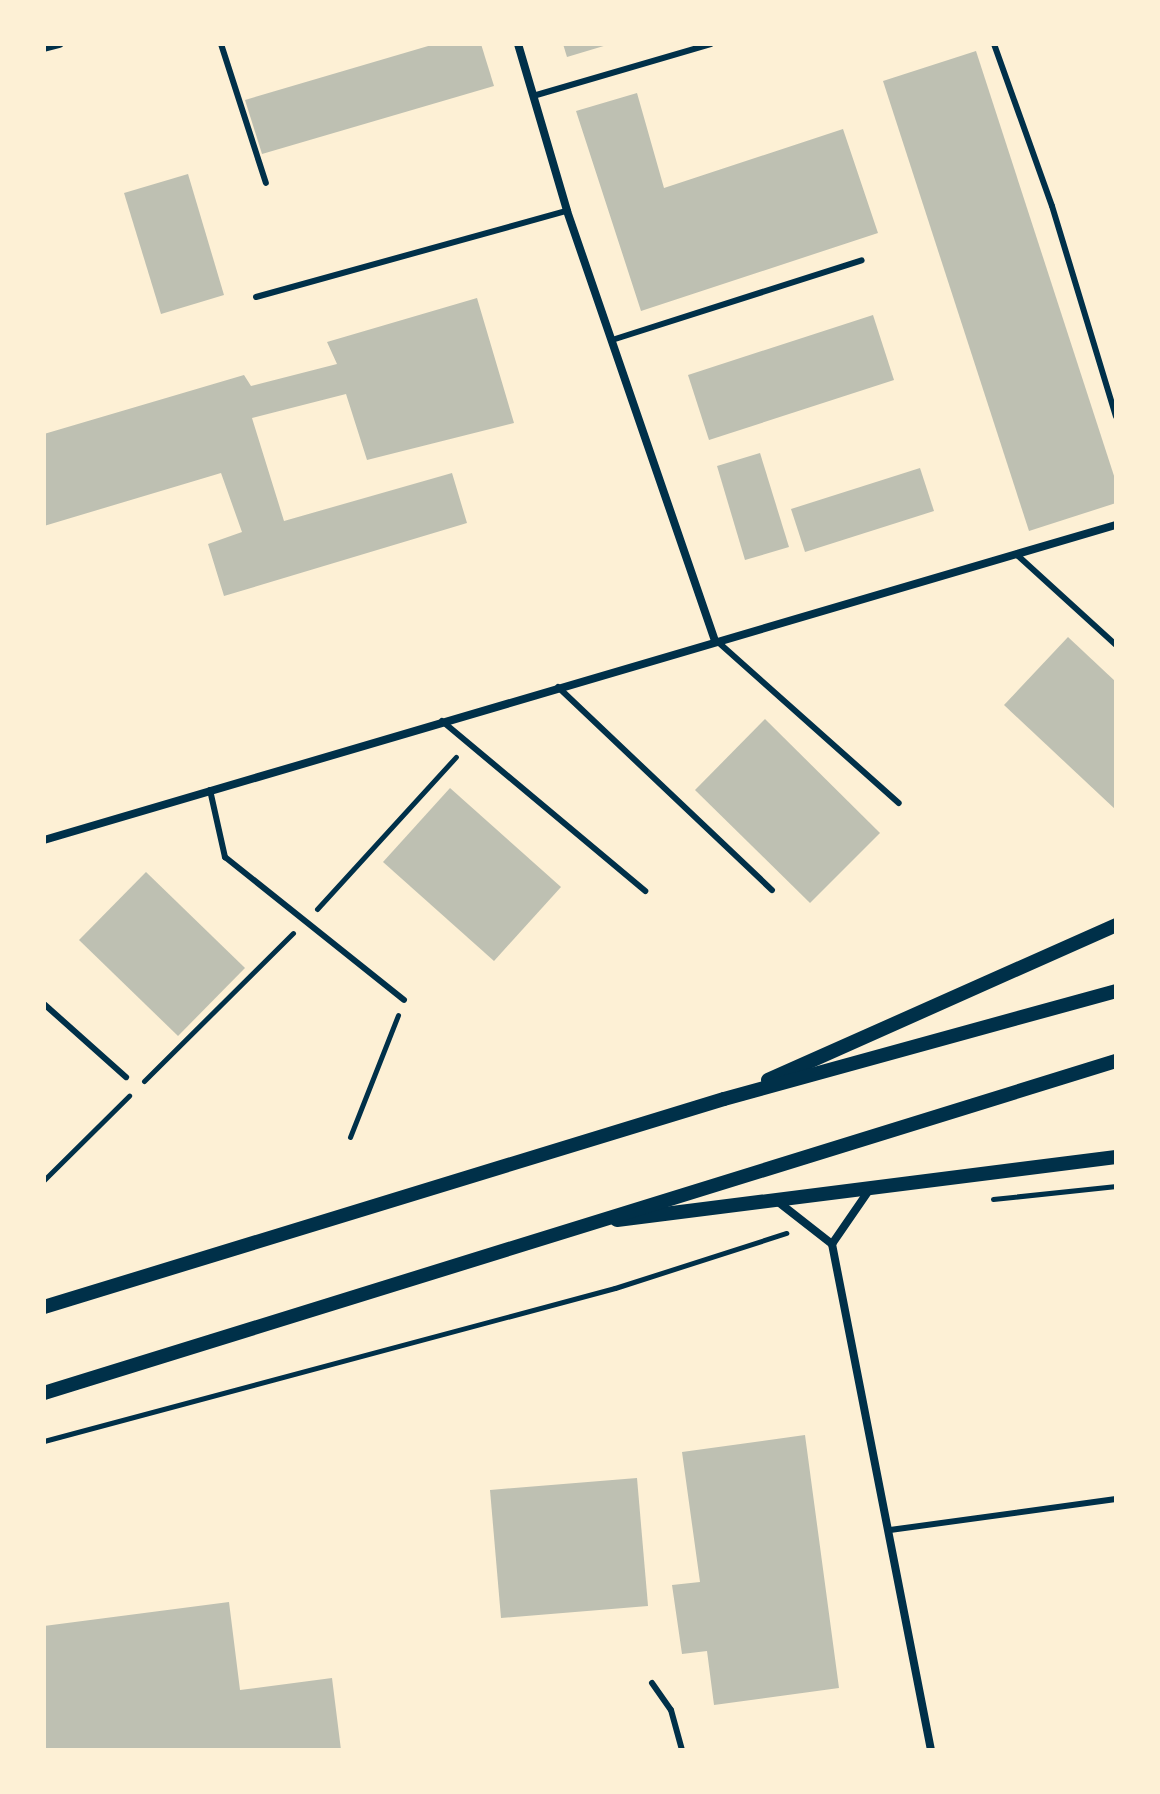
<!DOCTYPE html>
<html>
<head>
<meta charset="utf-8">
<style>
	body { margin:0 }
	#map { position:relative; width:1160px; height:1794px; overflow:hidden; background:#fdf0d5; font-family:"Roboto Condensed",sans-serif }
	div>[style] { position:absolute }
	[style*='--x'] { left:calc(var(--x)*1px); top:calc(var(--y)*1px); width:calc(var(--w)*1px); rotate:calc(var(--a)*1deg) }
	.building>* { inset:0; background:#bec0b2 }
	.path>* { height:5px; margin:-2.5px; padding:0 2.5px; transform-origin:2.5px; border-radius:2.5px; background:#003049 }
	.service>* { height:6px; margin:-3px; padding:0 3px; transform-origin:3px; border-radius:3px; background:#003049 }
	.minor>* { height:8px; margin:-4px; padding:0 4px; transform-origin:4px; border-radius:4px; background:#003049 }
	.tertiary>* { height:14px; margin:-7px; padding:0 7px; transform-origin:7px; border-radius:7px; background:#003049 }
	span { translate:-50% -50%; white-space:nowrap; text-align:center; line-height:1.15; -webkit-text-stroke:7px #fdf0d5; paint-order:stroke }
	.frame { position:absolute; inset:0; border:46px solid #fdf0d5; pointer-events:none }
</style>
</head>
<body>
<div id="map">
	<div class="building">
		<i style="clip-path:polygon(435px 44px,481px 44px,494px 86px,262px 154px,245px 100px)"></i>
		<i style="clip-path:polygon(563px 44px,606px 44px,607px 45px,567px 57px)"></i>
		<i style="clip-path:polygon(976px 51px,1116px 482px,1116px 503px,1029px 531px,883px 81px)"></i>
		<i style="clip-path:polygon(637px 93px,664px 188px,843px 129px,878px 233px,641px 311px,576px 111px)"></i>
		<i style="clip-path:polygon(188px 174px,224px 295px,161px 314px,124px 193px)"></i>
		<i style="clip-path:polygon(477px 298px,514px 423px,367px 460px,346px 394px,252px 418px,284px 521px,452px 473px,467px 523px,224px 596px,208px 544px,242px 532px,221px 473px,44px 526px,44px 434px,244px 375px,251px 386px,337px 364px,327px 342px)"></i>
		<i style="clip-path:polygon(873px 315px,894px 380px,709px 440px,688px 375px)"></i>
		<i style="clip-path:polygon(760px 453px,789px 547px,745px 560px,717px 466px)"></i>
		<i style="clip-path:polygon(920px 468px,934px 511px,805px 552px,791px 509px)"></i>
		<i style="clip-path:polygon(1068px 637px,1116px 682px,1116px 810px,1004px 705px)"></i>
		<i style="clip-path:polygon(765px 719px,880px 833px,810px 903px,695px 790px)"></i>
		<i style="clip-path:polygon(450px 788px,561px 887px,494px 961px,383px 862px)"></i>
		<i style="clip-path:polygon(146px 872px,245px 968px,178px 1036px,79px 940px)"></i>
		<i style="clip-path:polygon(805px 1435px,839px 1688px,714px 1705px,707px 1651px,682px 1654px,672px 1585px,700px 1582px,682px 1452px)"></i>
		<i style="clip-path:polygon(637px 1478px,648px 1606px,501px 1618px,490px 1490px)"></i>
		<i style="clip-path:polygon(229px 1602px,240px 1690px,332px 1678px,341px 1750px,44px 1750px,44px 1626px)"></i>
	</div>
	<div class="path">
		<i style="--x:317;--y:909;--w:206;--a:-47.6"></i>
		<i style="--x:144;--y:1081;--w:210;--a:-44.8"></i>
		<i style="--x:350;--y:1137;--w:131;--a:-68.5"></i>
		<i style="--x:44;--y:1180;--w:120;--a:-44.7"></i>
		<i style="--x:993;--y:1199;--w:124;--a:-6"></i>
		<i style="--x:44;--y:1441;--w:591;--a:-15"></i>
		<i style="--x:615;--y:1288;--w:180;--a:-17.8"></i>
	</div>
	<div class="service">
		<i style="--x:221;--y:44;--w:146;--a:72.1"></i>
		<i style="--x:994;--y:44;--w:172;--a:70.3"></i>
		<i style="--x:1052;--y:206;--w:220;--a:73.1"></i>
		<i style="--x:533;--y:96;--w:185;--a:-16.3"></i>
		<i style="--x:256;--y:297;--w:323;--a:-15.5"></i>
		<i style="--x:612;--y:340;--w:262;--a:-17.7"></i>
		<i style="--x:1016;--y:554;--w:135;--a:42.3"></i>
		<i style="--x:718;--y:642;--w:242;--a:41.7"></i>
		<i style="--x:558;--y:687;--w:295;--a:43.5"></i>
		<i style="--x:442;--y:721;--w:265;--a:39.9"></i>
		<i style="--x:210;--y:790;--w:69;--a:77.4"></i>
		<i style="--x:225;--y:857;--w:229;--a:38.6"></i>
		<i style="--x:44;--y:1004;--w:110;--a:41.7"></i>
		<i style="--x:890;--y:1530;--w:228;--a:-7.8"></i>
		<i style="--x:652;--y:1683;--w:33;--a:55"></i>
		<i style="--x:671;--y:1710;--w:41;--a:74.6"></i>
	</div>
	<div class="minor">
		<i style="--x:518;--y:44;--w:174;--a:73.6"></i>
		<i style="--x:567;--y:211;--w:454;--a:71"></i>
		<i style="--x:44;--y:48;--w:16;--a:-15"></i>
		<i style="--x:44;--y:840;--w:1117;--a:-16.38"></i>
		<i style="--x:777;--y:1201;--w:70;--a:38"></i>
		<i style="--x:832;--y:1244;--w:516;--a:78.93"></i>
		<i style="--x:832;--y:1244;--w:67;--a:-55.4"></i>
	</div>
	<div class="tertiary">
		<i style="--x:768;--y:1080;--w:381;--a:-24"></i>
		<i style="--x:617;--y:1220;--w:503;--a:-7.2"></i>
		<i style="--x:44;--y:1307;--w:711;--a:-17.01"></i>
		<i style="--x:724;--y:1099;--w:407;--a:-15.4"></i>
		<i style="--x:44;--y:1393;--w:1122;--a:-17.21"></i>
	</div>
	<div class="frame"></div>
</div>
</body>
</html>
